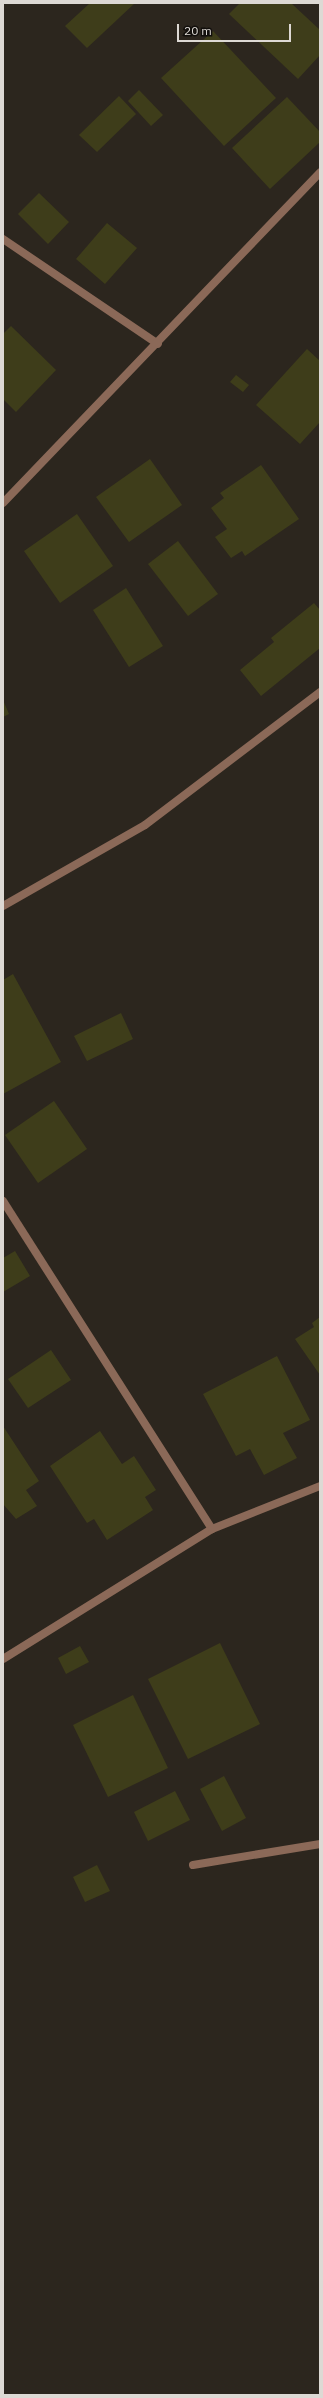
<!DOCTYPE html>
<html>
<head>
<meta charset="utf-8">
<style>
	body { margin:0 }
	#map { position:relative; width:323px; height:2398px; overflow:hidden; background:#2c261e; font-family:"IBM Plex Sans",sans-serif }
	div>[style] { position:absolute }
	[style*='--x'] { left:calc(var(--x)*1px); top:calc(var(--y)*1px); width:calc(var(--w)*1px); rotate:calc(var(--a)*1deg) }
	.building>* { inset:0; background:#3e3d1a }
	.street>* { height:8px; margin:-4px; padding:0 4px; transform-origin:4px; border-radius:4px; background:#8b6958 }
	span { translate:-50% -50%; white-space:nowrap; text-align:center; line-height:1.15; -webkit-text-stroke:3px #120f0c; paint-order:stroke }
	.frame { position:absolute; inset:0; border:4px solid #ddd9d4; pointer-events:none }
	.scale { position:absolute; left:177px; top:24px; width:114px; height:18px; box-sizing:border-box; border:2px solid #ddd9d4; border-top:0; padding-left:5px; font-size:12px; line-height:14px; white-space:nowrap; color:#ddd9d4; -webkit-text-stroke:3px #120f0c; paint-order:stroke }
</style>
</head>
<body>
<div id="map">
	<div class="building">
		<i style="clip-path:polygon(90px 3px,135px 3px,87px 48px,65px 26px)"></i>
		<i style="clip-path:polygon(240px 3px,291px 3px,320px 30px,320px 55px,298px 79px,229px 14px)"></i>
		<i style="clip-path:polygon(213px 31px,276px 98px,224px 146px,161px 78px)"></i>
		<i style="clip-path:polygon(139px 90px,163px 115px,151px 126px,128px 101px)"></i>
		<i style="clip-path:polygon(119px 96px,136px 114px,97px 152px,79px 135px)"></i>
		<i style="clip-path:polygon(287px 97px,320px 132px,320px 142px,270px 189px,232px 148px)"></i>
		<i style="clip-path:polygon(39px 193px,69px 222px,48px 244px,18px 214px)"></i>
		<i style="clip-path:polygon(107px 223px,137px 248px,105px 284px,76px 259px)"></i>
		<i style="clip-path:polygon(11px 326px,56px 370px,16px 412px,3px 399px,3px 334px)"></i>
		<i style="clip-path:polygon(307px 349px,320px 361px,320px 422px,300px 444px,256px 405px)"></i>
		<i style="clip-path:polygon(236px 375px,249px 385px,243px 392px,230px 382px)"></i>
		<i style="clip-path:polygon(150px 459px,182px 505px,129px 542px,96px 497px)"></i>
		<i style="clip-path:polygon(261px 465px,299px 519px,245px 556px,242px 551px,231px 558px,215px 537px,227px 529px,211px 508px,224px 498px,220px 493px)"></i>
		<i style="clip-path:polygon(77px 514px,113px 566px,60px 603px,24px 551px)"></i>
		<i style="clip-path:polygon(178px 541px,218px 594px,188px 616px,148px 564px)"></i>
		<i style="clip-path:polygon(126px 588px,163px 646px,129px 667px,93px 610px)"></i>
		<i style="clip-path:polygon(314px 603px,320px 610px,320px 648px,261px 696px,240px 670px,274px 642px,271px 638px)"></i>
		<i style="clip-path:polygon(3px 700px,9px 714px,3px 717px)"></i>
		<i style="clip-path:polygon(13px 974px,61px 1062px,3px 1094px,3px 980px)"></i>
		<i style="clip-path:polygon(121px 1013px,133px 1039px,87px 1061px,74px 1036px)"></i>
		<i style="clip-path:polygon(54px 1101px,87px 1149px,38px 1183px,5px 1135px)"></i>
		<i style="clip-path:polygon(15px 1251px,30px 1276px,3px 1292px,3px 1258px)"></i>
		<i style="clip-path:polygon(320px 1317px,320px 1375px,295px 1339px,314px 1327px,312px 1323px)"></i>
		<i style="clip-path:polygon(51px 1350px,71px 1380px,28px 1408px,8px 1379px)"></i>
		<i style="clip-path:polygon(277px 1356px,310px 1420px,283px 1433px,297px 1458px,264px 1475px,250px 1449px,236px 1456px,203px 1394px)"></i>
		<i style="clip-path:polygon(3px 1426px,39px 1481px,26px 1490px,37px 1506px,16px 1519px,3px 1504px)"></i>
		<i style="clip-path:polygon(100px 1431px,122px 1464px,134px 1456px,156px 1490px,145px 1497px,153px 1510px,107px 1540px,94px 1519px,87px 1523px,50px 1466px)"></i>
		<i style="clip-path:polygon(220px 1643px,260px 1724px,188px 1759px,148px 1679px)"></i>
		<i style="clip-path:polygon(80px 1646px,89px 1662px,66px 1674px,58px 1658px)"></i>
		<i style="clip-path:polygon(133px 1695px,168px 1768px,108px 1797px,73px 1725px)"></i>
		<i style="clip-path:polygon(224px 1776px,246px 1818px,222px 1831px,200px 1789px)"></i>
		<i style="clip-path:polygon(175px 1791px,190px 1820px,148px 1841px,134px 1812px)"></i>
		<i style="clip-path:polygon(97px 1865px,110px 1891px,85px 1902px,73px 1877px)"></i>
	</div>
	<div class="street">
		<i style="--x:3;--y:239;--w:187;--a:34.1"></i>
		<i style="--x:3;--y:503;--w:458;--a:-46.2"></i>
		<i style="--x:3;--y:906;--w:163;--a:-29.7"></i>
		<i style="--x:145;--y:825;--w:220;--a:-37.2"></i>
		<i style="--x:3;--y:1201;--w:389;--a:57.5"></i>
		<i style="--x:3;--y:1659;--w:246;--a:-31.9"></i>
		<i style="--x:212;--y:1529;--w:116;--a:-21.7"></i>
		<i style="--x:193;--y:1865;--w:129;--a:-9.4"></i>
	</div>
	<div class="frame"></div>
	<div class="scale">20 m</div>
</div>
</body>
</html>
